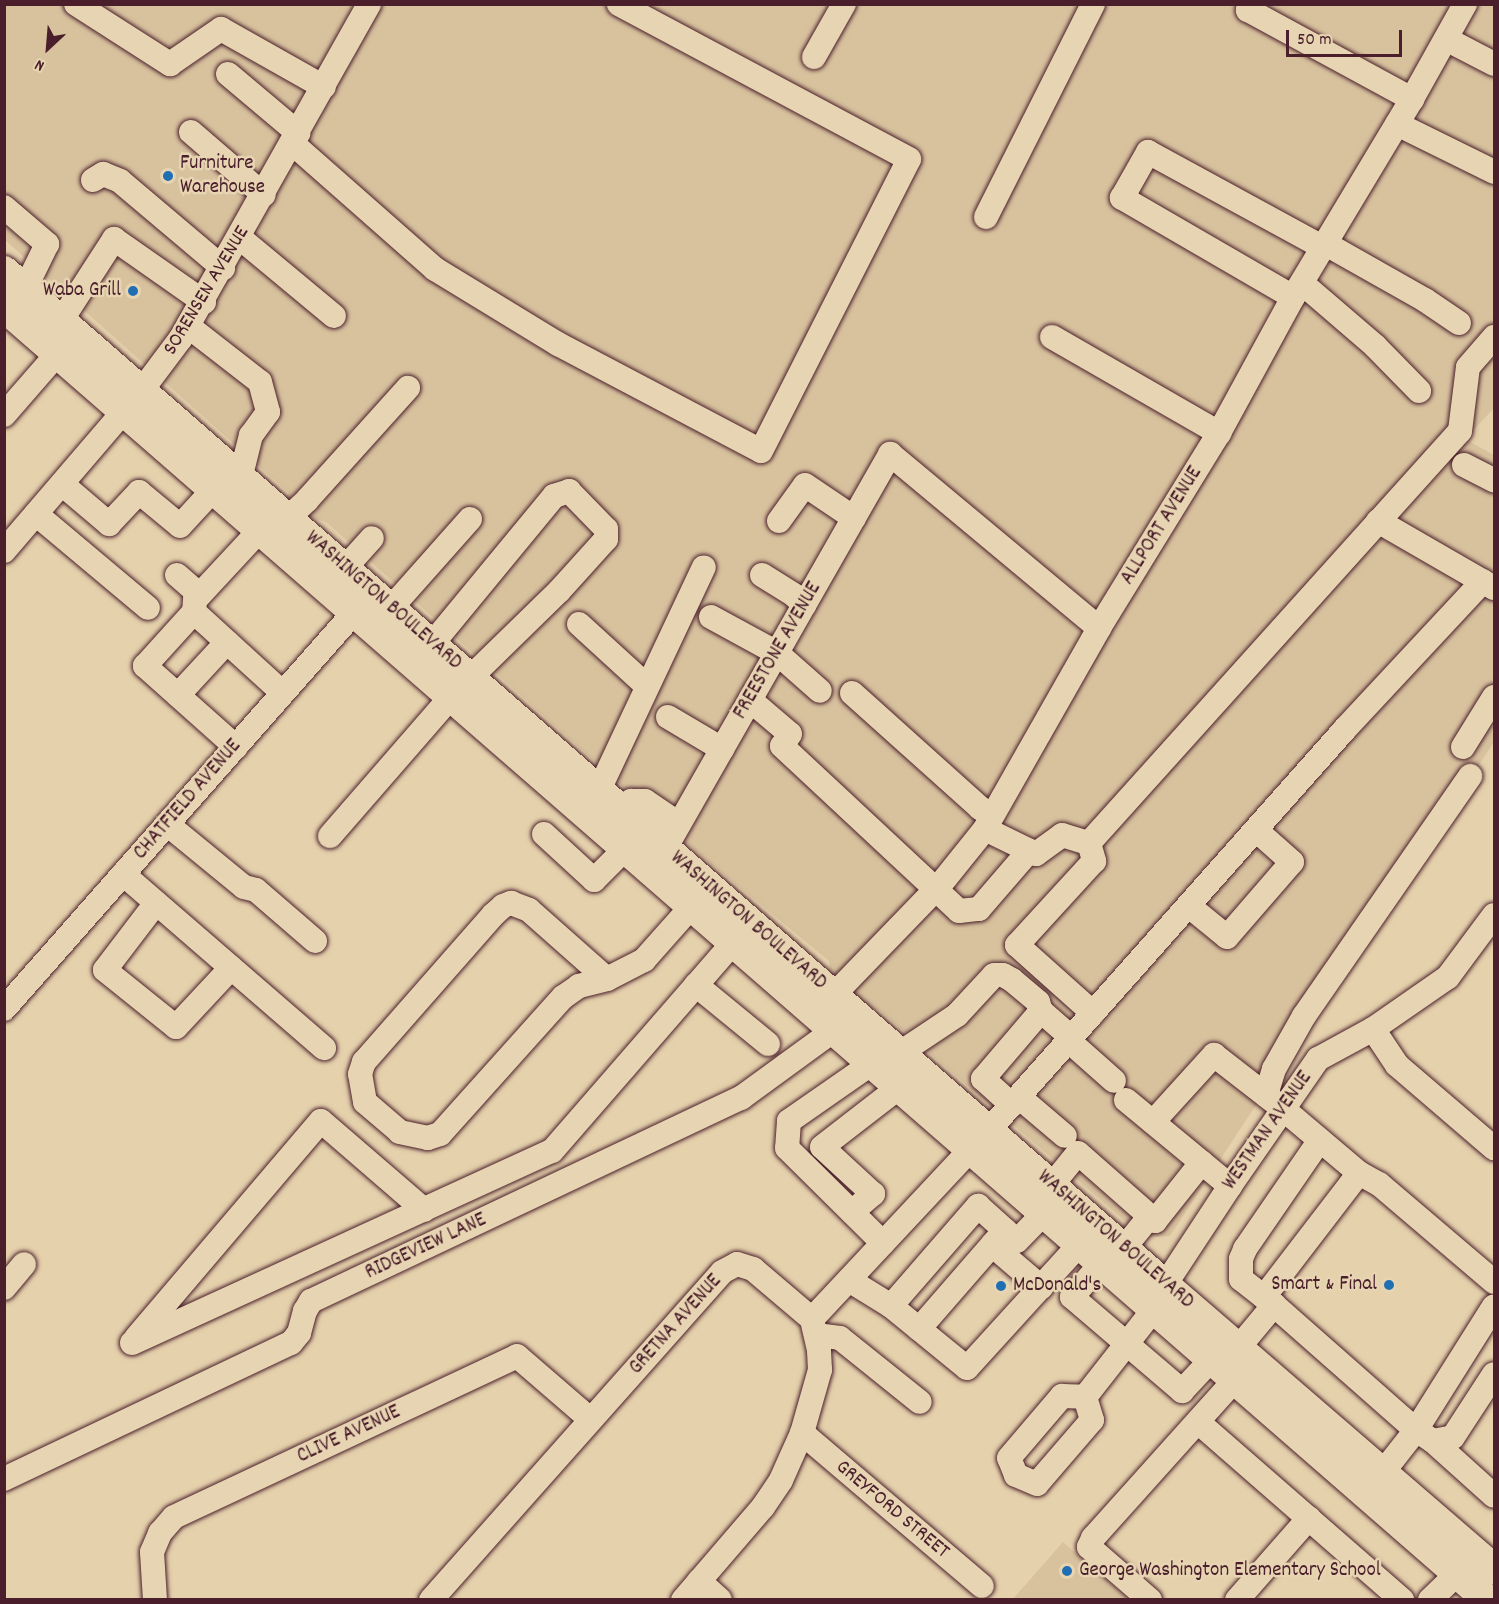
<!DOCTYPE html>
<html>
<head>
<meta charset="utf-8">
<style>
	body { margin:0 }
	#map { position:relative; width:1499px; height:1604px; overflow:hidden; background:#e5d1ac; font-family:Dekko,sans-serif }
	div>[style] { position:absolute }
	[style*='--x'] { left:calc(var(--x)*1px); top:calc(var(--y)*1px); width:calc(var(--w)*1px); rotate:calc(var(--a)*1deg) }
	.built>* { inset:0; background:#d8c29e }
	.roads { filter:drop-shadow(0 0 2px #4a1f2b) drop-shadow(0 0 2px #4a1f2b) }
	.minor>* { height:24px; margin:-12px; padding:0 12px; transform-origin:12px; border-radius:12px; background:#e7d4b2 }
	.major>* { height:30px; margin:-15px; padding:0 15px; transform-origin:15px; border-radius:15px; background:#e7d4b2 }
	.dots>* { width:16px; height:16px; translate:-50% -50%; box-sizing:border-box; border:3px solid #e7d4b2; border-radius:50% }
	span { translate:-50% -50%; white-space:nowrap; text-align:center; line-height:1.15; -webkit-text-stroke:5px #e7d4b2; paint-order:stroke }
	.poi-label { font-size:21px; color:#4a1f2b }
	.left { translate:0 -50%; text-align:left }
	.right { translate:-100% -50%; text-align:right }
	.street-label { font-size:21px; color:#4a1f2b }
	.frame { position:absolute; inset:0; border:6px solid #4a1f2b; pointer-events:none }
	.north { position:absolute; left:18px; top:18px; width:60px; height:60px; -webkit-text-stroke:4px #e7d4b2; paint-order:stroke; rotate:206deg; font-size:16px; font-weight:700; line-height:24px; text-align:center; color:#4a1f2b }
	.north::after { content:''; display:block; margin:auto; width:21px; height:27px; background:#4a1f2b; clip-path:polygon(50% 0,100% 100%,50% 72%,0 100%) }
	.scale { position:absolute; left:1286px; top:30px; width:116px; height:27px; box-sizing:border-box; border:3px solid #4a1f2b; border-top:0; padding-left:8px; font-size:18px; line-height:21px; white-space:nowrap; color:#4a1f2b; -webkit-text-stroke:4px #e7d4b2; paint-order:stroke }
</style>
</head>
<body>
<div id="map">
	<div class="built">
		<i style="clip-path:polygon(5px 5px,1494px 5px,1494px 408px,1465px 439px,1494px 455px,1494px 742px,1170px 1236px,1144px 1237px,879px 1010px,834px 995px,829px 961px,692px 848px,326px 522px,275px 507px,289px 493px,5px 240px)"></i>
		<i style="clip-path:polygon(1063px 1542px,1128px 1599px,1013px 1599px)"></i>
	</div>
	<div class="roads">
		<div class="minor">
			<i style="--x:76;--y:4;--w:112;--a:32.6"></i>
			<i style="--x:170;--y:64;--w:62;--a:-34.5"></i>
			<i style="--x:221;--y:29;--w:118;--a:29.4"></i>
			<i style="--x:1251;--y:4;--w:7;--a:117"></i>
			<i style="--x:1248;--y:10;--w:187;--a:28.5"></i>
			<i style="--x:1446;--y:39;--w:54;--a:27.5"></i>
			<i style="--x:814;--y:57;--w:61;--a:-60.5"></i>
			<i style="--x:228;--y:74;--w:92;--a:40.1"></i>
			<i style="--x:1397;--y:124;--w:108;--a:26.3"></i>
			<i style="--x:191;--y:132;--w:96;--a:40.8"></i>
			<i style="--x:292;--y:143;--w:191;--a:41.4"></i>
			<i style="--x:435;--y:269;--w:144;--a:31.4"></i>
			<i style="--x:558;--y:344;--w:229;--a:27.8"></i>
			<i style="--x:761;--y:451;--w:327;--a:-63.1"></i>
			<i style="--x:909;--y:159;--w:329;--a:-151.9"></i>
			<i style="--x:93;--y:180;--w:12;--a:-31"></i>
			<i style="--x:103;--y:174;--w:18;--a:22"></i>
			<i style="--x:120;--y:181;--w:135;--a:40.2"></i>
			<i style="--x:4;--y:207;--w:57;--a:40.7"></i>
			<i style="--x:47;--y:244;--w:50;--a:116.1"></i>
			<i style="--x:986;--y:217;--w:238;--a:-63.3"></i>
			<i style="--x:240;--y:238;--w:122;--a:39.7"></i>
			<i style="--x:1326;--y:244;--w:114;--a:29.5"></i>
			<i style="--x:1425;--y:300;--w:41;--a:34.1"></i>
			<i style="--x:1303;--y:284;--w:95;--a:40.7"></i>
			<i style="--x:1375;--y:346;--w:63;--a:45.6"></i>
			<i style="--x:1293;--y:297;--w:198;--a:-149.9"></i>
			<i style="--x:1122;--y:198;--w:53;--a:-60.5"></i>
			<i style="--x:1148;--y:152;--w:200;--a:28.6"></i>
			<i style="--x:61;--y:321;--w:98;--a:-57.1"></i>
			<i style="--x:114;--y:239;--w:110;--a:35"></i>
			<i style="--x:188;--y:326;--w:91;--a:37.9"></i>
			<i style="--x:260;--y:382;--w:31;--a:75"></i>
			<i style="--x:268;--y:412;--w:29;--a:126"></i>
			<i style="--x:251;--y:435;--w:41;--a:104"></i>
			<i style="--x:1052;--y:337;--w:193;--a:29.9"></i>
			<i style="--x:4;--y:415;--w:81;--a:-49"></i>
			<i style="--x:1464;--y:465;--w:34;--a:27"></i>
			<i style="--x:62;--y:484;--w:62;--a:40.4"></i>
			<i style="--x:109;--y:524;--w:44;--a:-46.8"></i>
			<i style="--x:139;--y:492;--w:53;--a:39.7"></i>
			<i style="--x:180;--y:526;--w:50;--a:-47.4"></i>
			<i style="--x:36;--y:514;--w:146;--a:40"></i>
			<i style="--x:288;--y:518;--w:26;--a:-43"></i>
			<i style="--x:307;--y:500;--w:151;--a:-48"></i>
			<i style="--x:779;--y:521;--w:44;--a:-54.2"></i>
			<i style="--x:805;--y:485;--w:59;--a:34"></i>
			<i style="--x:1378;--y:521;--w:134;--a:30"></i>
			<i style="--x:4;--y:551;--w:212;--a:-49.4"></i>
			<i style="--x:142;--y:390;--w:65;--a:-53.1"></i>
			<i style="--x:181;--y:338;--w:383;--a:-60.6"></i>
			<i style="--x:345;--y:568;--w:40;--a:-48"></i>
			<i style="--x:177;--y:575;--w:30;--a:41"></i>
			<i style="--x:762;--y:575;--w:39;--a:32"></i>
			<i style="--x:795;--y:596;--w:13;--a:45"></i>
			<i style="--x:391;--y:608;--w:119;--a:-48.4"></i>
			<i style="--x:194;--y:612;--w:12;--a:-85"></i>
			<i style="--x:195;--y:600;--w:96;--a:-47.1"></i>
			<i style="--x:711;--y:617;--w:75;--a:28.6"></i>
			<i style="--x:777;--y:653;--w:57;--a:41.5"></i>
			<i style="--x:579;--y:624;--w:92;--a:42.4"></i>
			<i style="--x:432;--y:644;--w:192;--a:-50.5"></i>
			<i style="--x:554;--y:496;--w:16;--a:-18"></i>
			<i style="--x:569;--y:491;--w:53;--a:45.8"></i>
			<i style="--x:606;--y:529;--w:10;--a:90"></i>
			<i style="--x:606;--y:539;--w:70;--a:132.1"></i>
			<i style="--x:559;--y:591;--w:124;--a:135.7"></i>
			<i style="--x:852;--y:693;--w:172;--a:41.9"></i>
			<i style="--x:980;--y:808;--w:14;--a:34"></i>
			<i style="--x:178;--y:695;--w:72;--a:-47.2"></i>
			<i style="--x:750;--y:700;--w:52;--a:40.4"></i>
			<i style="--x:790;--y:734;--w:14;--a:124"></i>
			<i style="--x:782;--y:746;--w:242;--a:43"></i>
			<i style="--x:959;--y:911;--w:20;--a:-6"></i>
			<i style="--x:979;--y:909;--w:77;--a:-49.2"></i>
			<i style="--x:668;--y:717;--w:63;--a:30.7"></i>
			<i style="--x:236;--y:747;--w:122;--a:-138.3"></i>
			<i style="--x:145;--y:666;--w:73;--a:-47.8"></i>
			<i style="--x:194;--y:612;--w:120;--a:42.3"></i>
			<i style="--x:1463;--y:747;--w:59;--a:-58.2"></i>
			<i style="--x:599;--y:790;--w:246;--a:-64.8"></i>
			<i style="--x:622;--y:810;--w:13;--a:-45"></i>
			<i style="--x:631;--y:801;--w:14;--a:0"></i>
			<i style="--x:645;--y:801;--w:41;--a:34.1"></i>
			<i style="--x:167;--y:824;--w:99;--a:39.3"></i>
			<i style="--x:244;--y:887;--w:12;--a:14"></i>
			<i style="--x:256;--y:890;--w:78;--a:40.8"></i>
			<i style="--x:985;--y:829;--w:57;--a:26.1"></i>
			<i style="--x:1036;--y:854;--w:32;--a:-36"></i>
			<i style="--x:1062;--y:835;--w:28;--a:17"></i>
			<i style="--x:1089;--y:843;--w:554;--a:-48"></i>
			<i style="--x:1460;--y:431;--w:64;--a:-82.9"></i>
			<i style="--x:1468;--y:367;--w:40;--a:-49"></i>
			<i style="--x:544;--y:834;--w:68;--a:42.6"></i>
			<i style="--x:594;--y:880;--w:44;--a:-45"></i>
			<i style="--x:330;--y:836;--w:184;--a:-49"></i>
			<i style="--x:1089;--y:843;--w:19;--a:74"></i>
			<i style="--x:1094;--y:861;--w:114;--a:132.5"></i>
			<i style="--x:1017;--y:945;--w:102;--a:41.8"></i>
			<i style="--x:665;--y:849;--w:455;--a:-60.3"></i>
			<i style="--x:890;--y:454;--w:272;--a:39.8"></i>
			<i style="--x:123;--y:874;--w:266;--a:40.9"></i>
			<i style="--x:156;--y:903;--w:84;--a:127.3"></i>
			<i style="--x:105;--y:970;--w:91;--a:38.8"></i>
			<i style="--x:176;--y:1027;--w:81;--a:-47"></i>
			<i style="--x:511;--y:903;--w:19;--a:21"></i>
			<i style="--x:529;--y:910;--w:104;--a:41.5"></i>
			<i style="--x:607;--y:979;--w:29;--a:166"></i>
			<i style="--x:579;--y:986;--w:19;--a:145"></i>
			<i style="--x:563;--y:997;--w:184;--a:131.9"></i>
			<i style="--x:440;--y:1134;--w:13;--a:162"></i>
			<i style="--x:428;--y:1138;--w:29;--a:-168"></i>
			<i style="--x:400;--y:1132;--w:46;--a:-139.4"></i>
			<i style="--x:365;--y:1102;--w:28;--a:-100"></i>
			<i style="--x:360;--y:1074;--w:13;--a:-72"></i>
			<i style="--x:364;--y:1062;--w:196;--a:-48.7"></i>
			<i style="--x:493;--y:915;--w:13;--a:-42"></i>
			<i style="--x:503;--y:906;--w:9;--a:-21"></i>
			<i style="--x:1189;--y:906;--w:49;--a:39.2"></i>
			<i style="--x:1227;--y:937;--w:99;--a:-49.1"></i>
			<i style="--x:1292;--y:862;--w:48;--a:-138.4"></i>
			<i style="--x:607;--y:979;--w:42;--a:-27.2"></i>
			<i style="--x:644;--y:960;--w:71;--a:-48.4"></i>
			<i style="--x:696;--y:985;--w:93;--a:39.3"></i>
			<i style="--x:822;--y:1007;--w:170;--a:-46"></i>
			<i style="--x:940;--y:885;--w:72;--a:-51.2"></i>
			<i style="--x:985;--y:829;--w:231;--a:-60.4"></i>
			<i style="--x:1099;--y:628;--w:229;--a:-58.4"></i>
			<i style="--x:1219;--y:433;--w:155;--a:-61.4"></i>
			<i style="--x:1293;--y:297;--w:231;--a:-59"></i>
			<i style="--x:1412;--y:99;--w:109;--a:-60.8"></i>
			<i style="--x:4;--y:1009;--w:547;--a:-48.56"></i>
			<i style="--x:1373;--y:1029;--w:43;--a:56.3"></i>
			<i style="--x:1397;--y:1065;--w:128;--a:40.6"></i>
			<i style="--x:1069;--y:1041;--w:60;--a:41.6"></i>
			<i style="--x:900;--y:1053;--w:69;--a:-33.7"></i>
			<i style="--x:957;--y:1015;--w:54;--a:-47.2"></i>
			<i style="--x:994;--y:975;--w:9;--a:0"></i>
			<i style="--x:1003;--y:975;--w:10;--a:29"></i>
			<i style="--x:1012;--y:980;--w:34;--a:40"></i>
			<i style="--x:1038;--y:1002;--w:9;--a:72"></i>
			<i style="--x:871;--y:1064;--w:100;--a:145.2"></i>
			<i style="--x:789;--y:1121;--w:27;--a:94"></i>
			<i style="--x:787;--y:1148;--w:135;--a:44.7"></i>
			<i style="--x:1266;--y:1095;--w:27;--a:-73"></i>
			<i style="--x:1274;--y:1069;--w:61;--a:-60.5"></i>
			<i style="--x:1304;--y:1016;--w:292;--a:-55.3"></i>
			<i style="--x:1019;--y:1097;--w:60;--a:40.3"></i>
			<i style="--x:1126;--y:1100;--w:135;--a:39.6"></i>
			<i style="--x:1012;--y:1105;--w:39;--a:-138"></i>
			<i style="--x:983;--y:1079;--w:89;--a:-49.5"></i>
			<i style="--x:1041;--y:1011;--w:41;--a:41.1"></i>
			<i style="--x:1153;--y:1122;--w:91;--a:-47.7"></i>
			<i style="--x:1214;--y:1055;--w:86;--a:37.9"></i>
			<i style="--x:1282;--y:1108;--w:101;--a:40.2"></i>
			<i style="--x:1359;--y:1173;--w:156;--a:127.5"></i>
			<i style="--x:1264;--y:1297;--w:13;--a:39"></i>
			<i style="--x:1359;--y:1173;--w:23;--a:29"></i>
			<i style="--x:1379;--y:1184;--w:151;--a:40.4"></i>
			<i style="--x:1052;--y:1185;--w:41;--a:-50.9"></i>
			<i style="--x:1078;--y:1153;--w:103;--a:41.4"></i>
			<i style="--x:1155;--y:1221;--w:75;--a:-51.5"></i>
			<i style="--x:852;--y:1212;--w:28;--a:-41"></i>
			<i style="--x:873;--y:1194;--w:69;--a:-137.3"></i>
			<i style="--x:822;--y:1147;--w:96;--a:-37.8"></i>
			<i style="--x:992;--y:1245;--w:65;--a:40.6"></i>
			<i style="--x:1124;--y:1248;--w:41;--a:-50.9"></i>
			<i style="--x:1101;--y:1264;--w:44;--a:131.3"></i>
			<i style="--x:1072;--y:1297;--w:145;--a:40.5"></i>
			<i style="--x:1182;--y:1391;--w:42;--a:-46.9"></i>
			<i style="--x:849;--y:1280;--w:49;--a:31.8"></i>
			<i style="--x:891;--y:1306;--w:98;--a:39.2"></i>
			<i style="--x:967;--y:1368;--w:166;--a:-47.7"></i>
			<i style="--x:4;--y:1288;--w:31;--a:-50"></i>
			<i style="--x:1264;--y:1297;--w:29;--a:-142"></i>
			<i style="--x:1241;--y:1279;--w:20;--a:-90"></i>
			<i style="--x:1241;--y:1259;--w:11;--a:-68"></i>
			<i style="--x:1245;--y:1249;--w:132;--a:-55.5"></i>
			<i style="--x:891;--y:1306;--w:133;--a:-49"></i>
			<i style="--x:978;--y:1206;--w:52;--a:41.9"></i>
			<i style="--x:1017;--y:1241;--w:37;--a:-46"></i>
			<i style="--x:919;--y:1329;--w:131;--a:-49"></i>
			<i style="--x:816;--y:1335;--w:24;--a:7"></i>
			<i style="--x:840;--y:1338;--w:102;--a:38.7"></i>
			<i style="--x:136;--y:1338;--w:285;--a:-49.6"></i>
			<i style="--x:321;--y:1121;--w:136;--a:40.8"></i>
			<i style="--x:132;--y:1343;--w:462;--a:-24.6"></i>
			<i style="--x:552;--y:1151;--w:276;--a:-49"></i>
			<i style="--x:1239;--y:1347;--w:55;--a:-50.2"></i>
			<i style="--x:1274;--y:1305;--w:189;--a:41.4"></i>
			<i style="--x:1416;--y:1430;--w:146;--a:-57.8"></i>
			<i style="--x:1062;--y:1396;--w:23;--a:2"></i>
			<i style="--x:1085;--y:1397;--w:24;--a:73"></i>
			<i style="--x:1092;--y:1420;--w:84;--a:130.7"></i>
			<i style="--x:1037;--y:1484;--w:23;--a:-157"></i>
			<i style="--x:1016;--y:1475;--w:18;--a:-112"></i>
			<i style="--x:1009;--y:1458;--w:82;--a:-49.5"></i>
			<i style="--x:1085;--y:1397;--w:112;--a:-51.9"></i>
			<i style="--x:1154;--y:1309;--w:26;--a:-65"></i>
			<i style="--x:1165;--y:1285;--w:118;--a:-56.7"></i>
			<i style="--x:1230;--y:1186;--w:155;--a:-55.3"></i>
			<i style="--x:1318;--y:1059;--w:63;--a:-28.6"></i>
			<i style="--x:1373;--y:1029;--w:91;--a:-34.7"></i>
			<i style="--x:1448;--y:977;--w:77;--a:-53.4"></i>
			<i style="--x:1198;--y:1422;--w:271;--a:41.1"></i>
			<i style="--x:802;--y:1433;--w:236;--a:40.4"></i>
			<i style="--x:1433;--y:1441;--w:82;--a:42"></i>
			<i style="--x:1383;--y:1472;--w:53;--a:-51.8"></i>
			<i style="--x:1416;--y:1430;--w:20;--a:33"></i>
			<i style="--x:1433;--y:1441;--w:20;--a:-11"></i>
			<i style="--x:1453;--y:1437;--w:75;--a:-56.9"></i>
			<i style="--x:4;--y:1479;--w:318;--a:-25.4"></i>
			<i style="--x:291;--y:1343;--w:13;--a:-51"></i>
			<i style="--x:299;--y:1333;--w:23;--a:-75"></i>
			<i style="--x:305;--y:1311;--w:12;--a:-59"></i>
			<i style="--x:311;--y:1301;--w:476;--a:-25.3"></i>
			<i style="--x:741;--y:1098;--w:132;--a:-36.1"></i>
			<i style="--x:699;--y:1581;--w:28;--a:42"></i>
			<i style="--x:155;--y:1600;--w:48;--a:-93.6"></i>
			<i style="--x:152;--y:1552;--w:21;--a:-67"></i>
			<i style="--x:160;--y:1533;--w:21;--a:-49"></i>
			<i style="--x:174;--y:1517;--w:379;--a:-25.1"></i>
			<i style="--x:517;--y:1356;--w:96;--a:40.8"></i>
			<i style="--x:431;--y:1600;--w:438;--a:-48.4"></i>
			<i style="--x:722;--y:1272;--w:17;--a:-28"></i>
			<i style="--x:737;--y:1264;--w:17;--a:17"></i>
			<i style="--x:753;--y:1269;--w:77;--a:40.3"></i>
			<i style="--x:812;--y:1319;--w:259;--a:-46.9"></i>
			<i style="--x:989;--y:1130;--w:536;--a:-48.4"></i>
			<i style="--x:1345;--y:729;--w:202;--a:-47"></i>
			<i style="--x:683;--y:1600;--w:123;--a:-49.3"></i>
			<i style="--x:763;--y:1507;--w:32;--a:-56"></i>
			<i style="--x:781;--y:1480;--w:51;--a:-65.9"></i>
			<i style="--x:802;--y:1433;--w:66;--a:-74.1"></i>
			<i style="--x:820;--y:1370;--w:20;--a:-93"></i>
			<i style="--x:819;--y:1350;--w:32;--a:-103"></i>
			<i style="--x:1150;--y:1600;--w:81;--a:-139"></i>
			<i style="--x:1089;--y:1547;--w:10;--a:-66"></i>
			<i style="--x:1093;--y:1538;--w:212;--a:-48.1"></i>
			<i style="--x:1237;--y:1600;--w:109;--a:-48.7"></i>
			<i style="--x:1430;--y:1600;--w:39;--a:-44"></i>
		</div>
		<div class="major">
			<i style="--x:4;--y:271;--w:1541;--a:41.13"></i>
			<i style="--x:1165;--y:1285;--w:435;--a:40.8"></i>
			<i style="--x:4;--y:307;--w:1968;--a:41.07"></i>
		</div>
	</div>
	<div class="dots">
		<i style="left:168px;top:176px;background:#1f6fb2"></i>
		<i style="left:133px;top:291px;background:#1f6fb2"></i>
		<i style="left:1389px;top:1285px;background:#1f6fb2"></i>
		<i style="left:1001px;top:1286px;background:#1f6fb2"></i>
		<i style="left:1067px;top:1571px;background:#1f6fb2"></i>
	</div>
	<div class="poi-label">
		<span class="left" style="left:180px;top:176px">Furniture<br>Warehouse</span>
		<span class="right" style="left:121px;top:291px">Waba Grill</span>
		<span class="right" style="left:1377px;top:1285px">Smart &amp; Final</span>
		<span class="left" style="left:1013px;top:1286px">McDonald's</span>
		<span class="left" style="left:1079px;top:1571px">George Washington Elementary School</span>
	</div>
	<div class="street-label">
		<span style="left:207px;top:291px;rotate:-59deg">SORENSEN AVENUE</span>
		<span style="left:1162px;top:526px;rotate:-58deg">ALLPORT AVENUE</span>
		<span style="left:383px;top:601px;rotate:41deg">WASHINGTON BOULEVARD</span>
		<span style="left:778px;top:651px;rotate:-60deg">FREESTONE AVENUE</span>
		<span style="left:188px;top:800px;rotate:-49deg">CHATFIELD AVENUE</span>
		<span style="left:748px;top:921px;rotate:41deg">WASHINGTON BOULEVARD</span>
		<span style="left:1268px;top:1131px;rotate:-55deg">WESTMAN AVENUE</span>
		<span style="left:1115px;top:1240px;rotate:41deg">WASHINGTON BOULEVARD</span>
		<span style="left:426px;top:1247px;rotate:-25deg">RIDGEVIEW LANE</span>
		<span style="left:676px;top:1325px;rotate:-48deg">GRETNA AVENUE</span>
		<span style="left:349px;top:1435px;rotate:-25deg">CLIVE AVENUE</span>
		<span style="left:892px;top:1510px;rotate:40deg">GREYFORD STREET</span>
	</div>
	<div class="frame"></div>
	<div class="north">N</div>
	<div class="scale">50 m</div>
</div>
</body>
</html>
